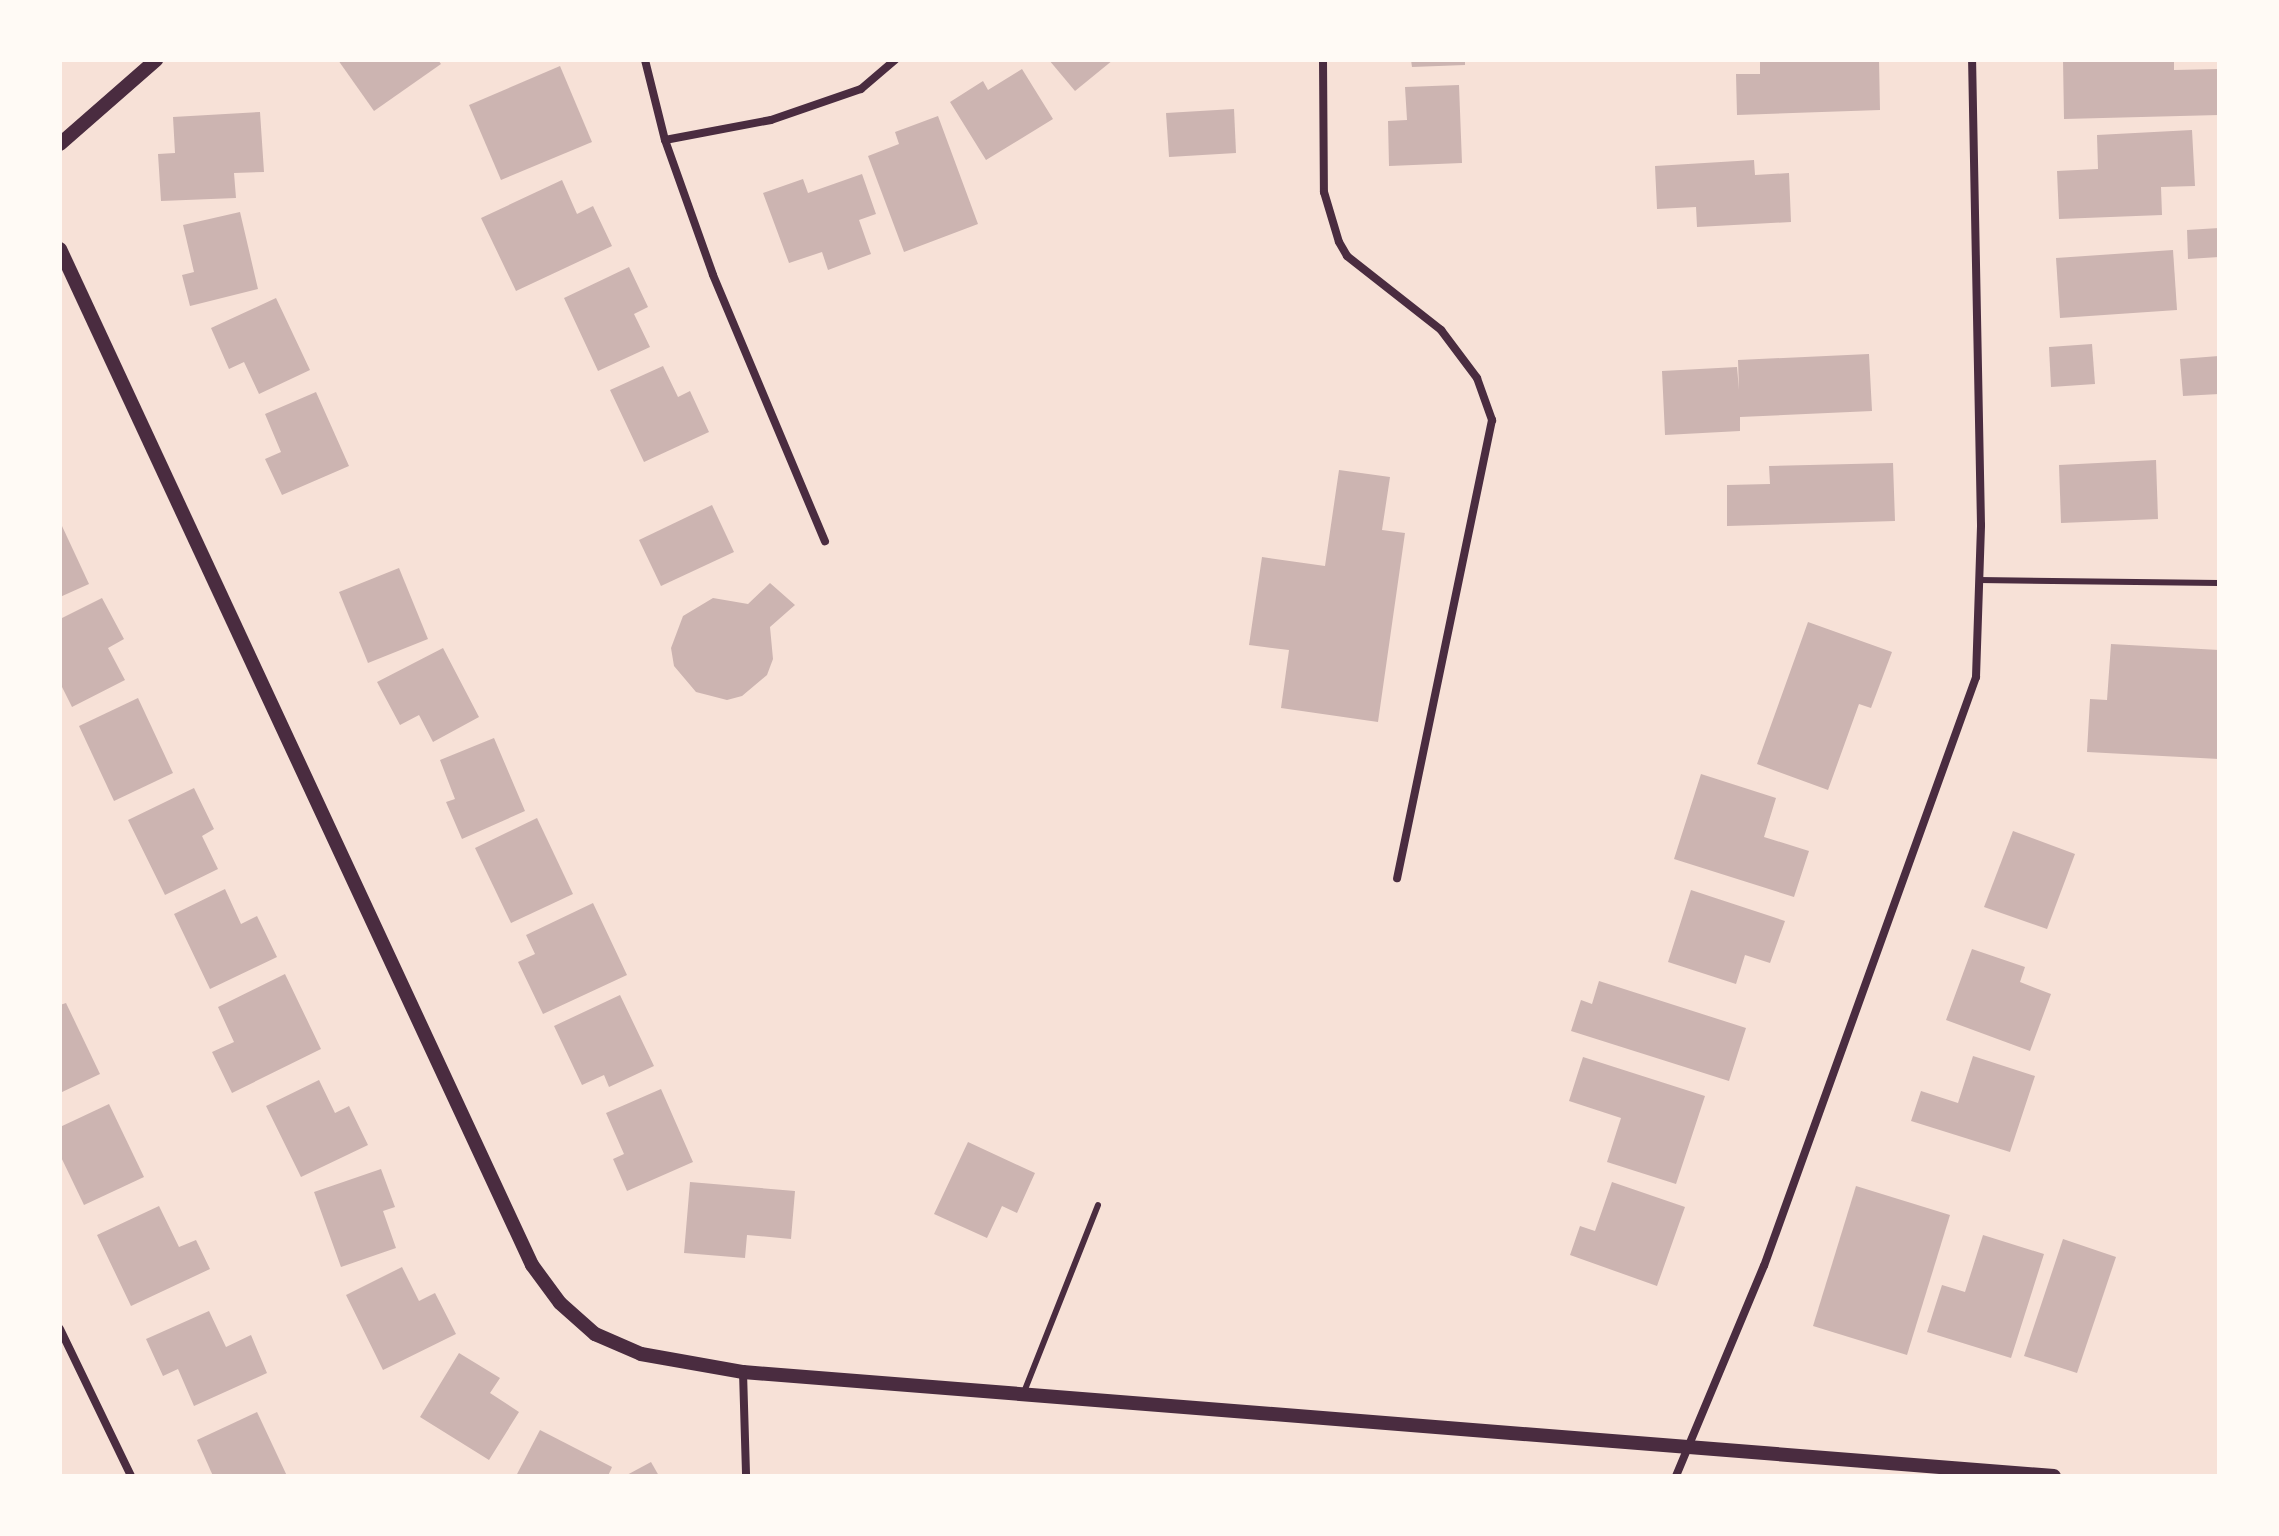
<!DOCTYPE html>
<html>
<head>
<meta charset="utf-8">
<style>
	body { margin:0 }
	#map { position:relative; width:2279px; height:1536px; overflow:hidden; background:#f7e1d7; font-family:"PT Sans",sans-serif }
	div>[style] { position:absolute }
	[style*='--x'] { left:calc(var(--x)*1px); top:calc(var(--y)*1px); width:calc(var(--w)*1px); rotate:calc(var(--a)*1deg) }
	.building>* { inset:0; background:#ccb4b1 }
	.service>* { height:6px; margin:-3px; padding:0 3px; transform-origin:3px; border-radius:3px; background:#4a2c40 }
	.minor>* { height:8px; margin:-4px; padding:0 4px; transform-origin:4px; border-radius:4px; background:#4a2c40 }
	.tertiary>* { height:14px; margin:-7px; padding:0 7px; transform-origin:7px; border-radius:7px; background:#4a2c40 }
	span { translate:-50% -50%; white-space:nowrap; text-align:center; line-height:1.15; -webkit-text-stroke:6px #fffaf5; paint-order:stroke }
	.frame { position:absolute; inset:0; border:62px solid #fffaf5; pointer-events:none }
</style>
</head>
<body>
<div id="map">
	<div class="building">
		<i style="clip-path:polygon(338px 60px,438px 60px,441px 64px,374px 111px)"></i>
		<i style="clip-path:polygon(1049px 60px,1113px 60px,1075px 91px)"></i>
		<i style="clip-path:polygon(1411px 60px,1465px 60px,1465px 65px,1412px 67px)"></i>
		<i style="clip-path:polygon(1760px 60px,1879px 60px,1880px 110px,1737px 115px,1736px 74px,1760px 74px)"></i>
		<i style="clip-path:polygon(2063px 60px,2174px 60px,2174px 70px,2219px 69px,2219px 115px,2064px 119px)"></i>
		<i style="clip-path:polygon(560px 66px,592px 142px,501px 180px,469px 105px)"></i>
		<i style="clip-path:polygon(1022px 69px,1053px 119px,986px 160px,950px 102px,983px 81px,988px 90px)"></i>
		<i style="clip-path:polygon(1459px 85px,1462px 163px,1389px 166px,1388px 121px,1407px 120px,1405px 87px)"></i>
		<i style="clip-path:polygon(1234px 109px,1236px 153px,1169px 157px,1166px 113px)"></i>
		<i style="clip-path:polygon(260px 112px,264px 172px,234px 173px,236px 198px,161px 201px,158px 154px,175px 153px,173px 117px)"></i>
		<i style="clip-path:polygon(938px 116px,978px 224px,904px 252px,868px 156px,899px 144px,895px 132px)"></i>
		<i style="clip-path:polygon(2192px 130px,2195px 186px,2161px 187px,2162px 215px,2059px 219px,2057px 171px,2098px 169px,2097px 135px)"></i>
		<i style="clip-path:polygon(1754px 160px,1755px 175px,1789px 173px,1791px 222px,1697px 227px,1696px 207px,1657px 209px,1655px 166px)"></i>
		<i style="clip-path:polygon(862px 174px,876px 214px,859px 220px,871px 254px,828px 270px,822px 252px,789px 263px,763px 193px,803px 179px,808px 193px)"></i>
		<i style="clip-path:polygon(562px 180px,577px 214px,593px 206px,612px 246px,516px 291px,481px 218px)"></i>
		<i style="clip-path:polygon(240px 212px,258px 289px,190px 306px,182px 275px,194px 272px,183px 225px)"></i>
		<i style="clip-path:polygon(2219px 228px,2219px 257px,2188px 259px,2187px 230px)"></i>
		<i style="clip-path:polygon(2173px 250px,2177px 310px,2060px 318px,2056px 258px)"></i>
		<i style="clip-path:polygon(629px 267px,648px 307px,634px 314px,650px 347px,598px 371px,564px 298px)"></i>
		<i style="clip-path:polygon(276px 298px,310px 370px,259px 394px,244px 362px,229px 369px,211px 328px)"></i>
		<i style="clip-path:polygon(2092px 344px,2095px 384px,2051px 387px,2049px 347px)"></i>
		<i style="clip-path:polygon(1869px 354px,1872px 411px,1740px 417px,1740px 431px,1665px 435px,1662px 371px,1737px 367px,1739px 390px,1738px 360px)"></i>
		<i style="clip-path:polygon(2219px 356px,2219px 394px,2183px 396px,2180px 359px)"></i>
		<i style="clip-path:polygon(663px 366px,678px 397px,690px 391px,709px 432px,644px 462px,610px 390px)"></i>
		<i style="clip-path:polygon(316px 392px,349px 466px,282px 495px,265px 459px,281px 452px,265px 414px)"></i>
		<i style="clip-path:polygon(2156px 460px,2158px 519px,2061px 523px,2059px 465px)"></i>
		<i style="clip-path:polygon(1893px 463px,1895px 521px,1727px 526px,1727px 485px,1770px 484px,1769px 466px)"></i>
		<i style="clip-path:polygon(1339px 470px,1390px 477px,1382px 530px,1405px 533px,1378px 722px,1281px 708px,1289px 650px,1249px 645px,1262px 557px,1325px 566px)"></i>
		<i style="clip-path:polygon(712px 505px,734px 552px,661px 586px,639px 540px)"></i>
		<i style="clip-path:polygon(62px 526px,89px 584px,60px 597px,60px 527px)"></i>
		<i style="clip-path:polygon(399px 568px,428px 639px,368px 663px,339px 592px)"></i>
		<i style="clip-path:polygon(770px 583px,795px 605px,770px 627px,773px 659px,767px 675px,742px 696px,727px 700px,696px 692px,674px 666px,671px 648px,683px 616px,713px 598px,748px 604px)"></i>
		<i style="clip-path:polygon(102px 598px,124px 639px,108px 648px,125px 680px,72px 707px,60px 683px,60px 619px)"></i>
		<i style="clip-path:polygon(1808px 622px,1892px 652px,1871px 708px,1859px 704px,1828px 790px,1757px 764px)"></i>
		<i style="clip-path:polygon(2111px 644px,2219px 650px,2219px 759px,2087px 752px,2090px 699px,2107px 700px)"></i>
		<i style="clip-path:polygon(443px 648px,479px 717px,433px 742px,419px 715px,400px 725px,377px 682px)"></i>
		<i style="clip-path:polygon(138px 698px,173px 773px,114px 801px,79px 726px)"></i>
		<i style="clip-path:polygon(494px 738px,525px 811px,462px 839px,446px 802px,455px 799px,440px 760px)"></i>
		<i style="clip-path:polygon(1701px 774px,1776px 798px,1764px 837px,1809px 851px,1794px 897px,1674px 859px)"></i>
		<i style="clip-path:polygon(194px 788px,214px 829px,202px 836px,218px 869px,165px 895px,128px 820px)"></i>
		<i style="clip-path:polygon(537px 818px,573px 894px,511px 923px,475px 848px)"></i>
		<i style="clip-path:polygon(2013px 831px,2075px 854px,2047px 929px,1984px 907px)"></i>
		<i style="clip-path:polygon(225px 889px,241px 924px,257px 916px,277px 957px,210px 989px,174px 914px)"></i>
		<i style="clip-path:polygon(1691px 890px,1785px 921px,1770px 963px,1745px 955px,1736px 984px,1668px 962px)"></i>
		<i style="clip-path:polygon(593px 903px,627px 975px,543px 1014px,518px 962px,535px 954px,526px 935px)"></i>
		<i style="clip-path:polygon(1972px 949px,2025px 967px,2020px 982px,2051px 994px,2030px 1051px,1946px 1020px)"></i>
		<i style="clip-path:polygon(285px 974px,321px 1049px,232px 1093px,212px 1052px,234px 1042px,218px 1007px)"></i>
		<i style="clip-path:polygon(1599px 981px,1746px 1028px,1729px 1081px,1571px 1031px,1581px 1000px,1592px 1004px)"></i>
		<i style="clip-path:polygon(620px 995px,654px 1066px,609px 1087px,604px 1075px,582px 1085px,554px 1026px)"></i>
		<i style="clip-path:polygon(66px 1003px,100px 1074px,60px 1093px,60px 1005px)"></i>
		<i style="clip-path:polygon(1973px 1056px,2035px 1076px,2010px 1152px,1911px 1121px,1921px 1091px,1958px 1103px)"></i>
		<i style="clip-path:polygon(1583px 1057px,1705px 1096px,1676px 1184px,1607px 1162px,1621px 1118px,1569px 1101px)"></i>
		<i style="clip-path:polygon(319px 1080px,335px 1113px,349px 1106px,368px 1145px,301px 1177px,266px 1106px)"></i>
		<i style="clip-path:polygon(661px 1089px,693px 1162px,627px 1191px,613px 1159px,624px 1154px,606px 1113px)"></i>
		<i style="clip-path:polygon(109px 1104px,144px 1177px,84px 1205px,60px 1155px,60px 1127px)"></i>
		<i style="clip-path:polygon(968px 1142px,1035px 1173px,1017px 1213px,1002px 1206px,987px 1238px,934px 1214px)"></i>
		<i style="clip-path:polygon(381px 1169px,395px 1207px,383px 1211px,396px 1248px,341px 1267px,314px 1192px)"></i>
		<i style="clip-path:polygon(690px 1182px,795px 1191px,791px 1239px,747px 1235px,745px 1258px,684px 1253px)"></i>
		<i style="clip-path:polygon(1612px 1182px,1685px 1207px,1657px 1286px,1570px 1255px,1580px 1226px,1595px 1231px)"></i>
		<i style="clip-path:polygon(1856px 1186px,1950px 1215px,1907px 1355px,1813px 1326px)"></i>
		<i style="clip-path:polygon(159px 1206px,179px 1247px,196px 1240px,210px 1269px,131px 1306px,97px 1235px)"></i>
		<i style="clip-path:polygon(1983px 1235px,2044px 1254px,2011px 1358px,1927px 1332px,1942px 1285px,1965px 1292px)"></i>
		<i style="clip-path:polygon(2063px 1239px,2116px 1257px,2077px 1373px,2024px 1356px)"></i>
		<i style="clip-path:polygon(402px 1267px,419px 1301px,435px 1293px,456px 1334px,383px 1370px,346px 1295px)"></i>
		<i style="clip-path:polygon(209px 1311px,226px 1347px,251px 1335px,267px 1373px,194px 1406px,178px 1369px,163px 1376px,146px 1339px)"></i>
		<i style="clip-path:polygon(459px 1353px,500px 1378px,490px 1393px,519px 1412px,489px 1460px,420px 1417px)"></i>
		<i style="clip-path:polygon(257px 1412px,287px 1476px,213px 1476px,197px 1440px)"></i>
		<i style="clip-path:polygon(540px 1430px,612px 1467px,608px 1476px,516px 1476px)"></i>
		<i style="clip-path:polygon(651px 1462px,659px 1476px,625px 1476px)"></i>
	</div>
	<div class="service">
		<i style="--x:1979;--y:580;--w:240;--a:0.7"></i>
		<i style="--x:1024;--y:1392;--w:201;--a:-68.4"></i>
	</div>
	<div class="minor">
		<i style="--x:645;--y:60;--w:82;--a:76"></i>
		<i style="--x:665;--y:140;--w:143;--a:70.4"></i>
		<i style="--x:713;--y:275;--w:289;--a:67.2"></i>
		<i style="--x:1323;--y:60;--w:132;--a:89.6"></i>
		<i style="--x:1324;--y:192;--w:52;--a:73.3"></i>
		<i style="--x:1339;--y:242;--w:16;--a:60"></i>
		<i style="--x:1347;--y:256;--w:120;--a:38.2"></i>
		<i style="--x:1441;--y:330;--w:60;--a:53.1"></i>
		<i style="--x:1477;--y:378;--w:45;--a:70.3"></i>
		<i style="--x:1492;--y:420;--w:468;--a:101.7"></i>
		<i style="--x:665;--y:140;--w:108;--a:-10.7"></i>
		<i style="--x:771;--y:120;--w:95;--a:-19"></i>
		<i style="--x:861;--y:89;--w:45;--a:-40.5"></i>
		<i style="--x:60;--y:1329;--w:163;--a:64.2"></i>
		<i style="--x:743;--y:1372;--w:104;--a:88.3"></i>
		<i style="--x:1676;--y:1476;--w:228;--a:-67.3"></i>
		<i style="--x:1764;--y:1266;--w:626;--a:-70.2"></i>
		<i style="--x:1976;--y:677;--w:152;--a:-88.1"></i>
		<i style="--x:1981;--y:525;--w:465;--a:-91.1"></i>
	</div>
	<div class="tertiary">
		<i style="--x:60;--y:144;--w:128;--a:-41.2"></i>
		<i style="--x:60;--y:249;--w:1120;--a:65.08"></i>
		<i style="--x:532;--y:1265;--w:47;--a:53.6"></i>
		<i style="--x:560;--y:1303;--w:47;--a:41.5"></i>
		<i style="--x:595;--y:1334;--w:50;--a:23.5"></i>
		<i style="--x:641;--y:1354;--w:104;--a:10"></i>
		<i style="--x:743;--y:1372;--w:1315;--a:4.54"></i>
	</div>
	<div class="frame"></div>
</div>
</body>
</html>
